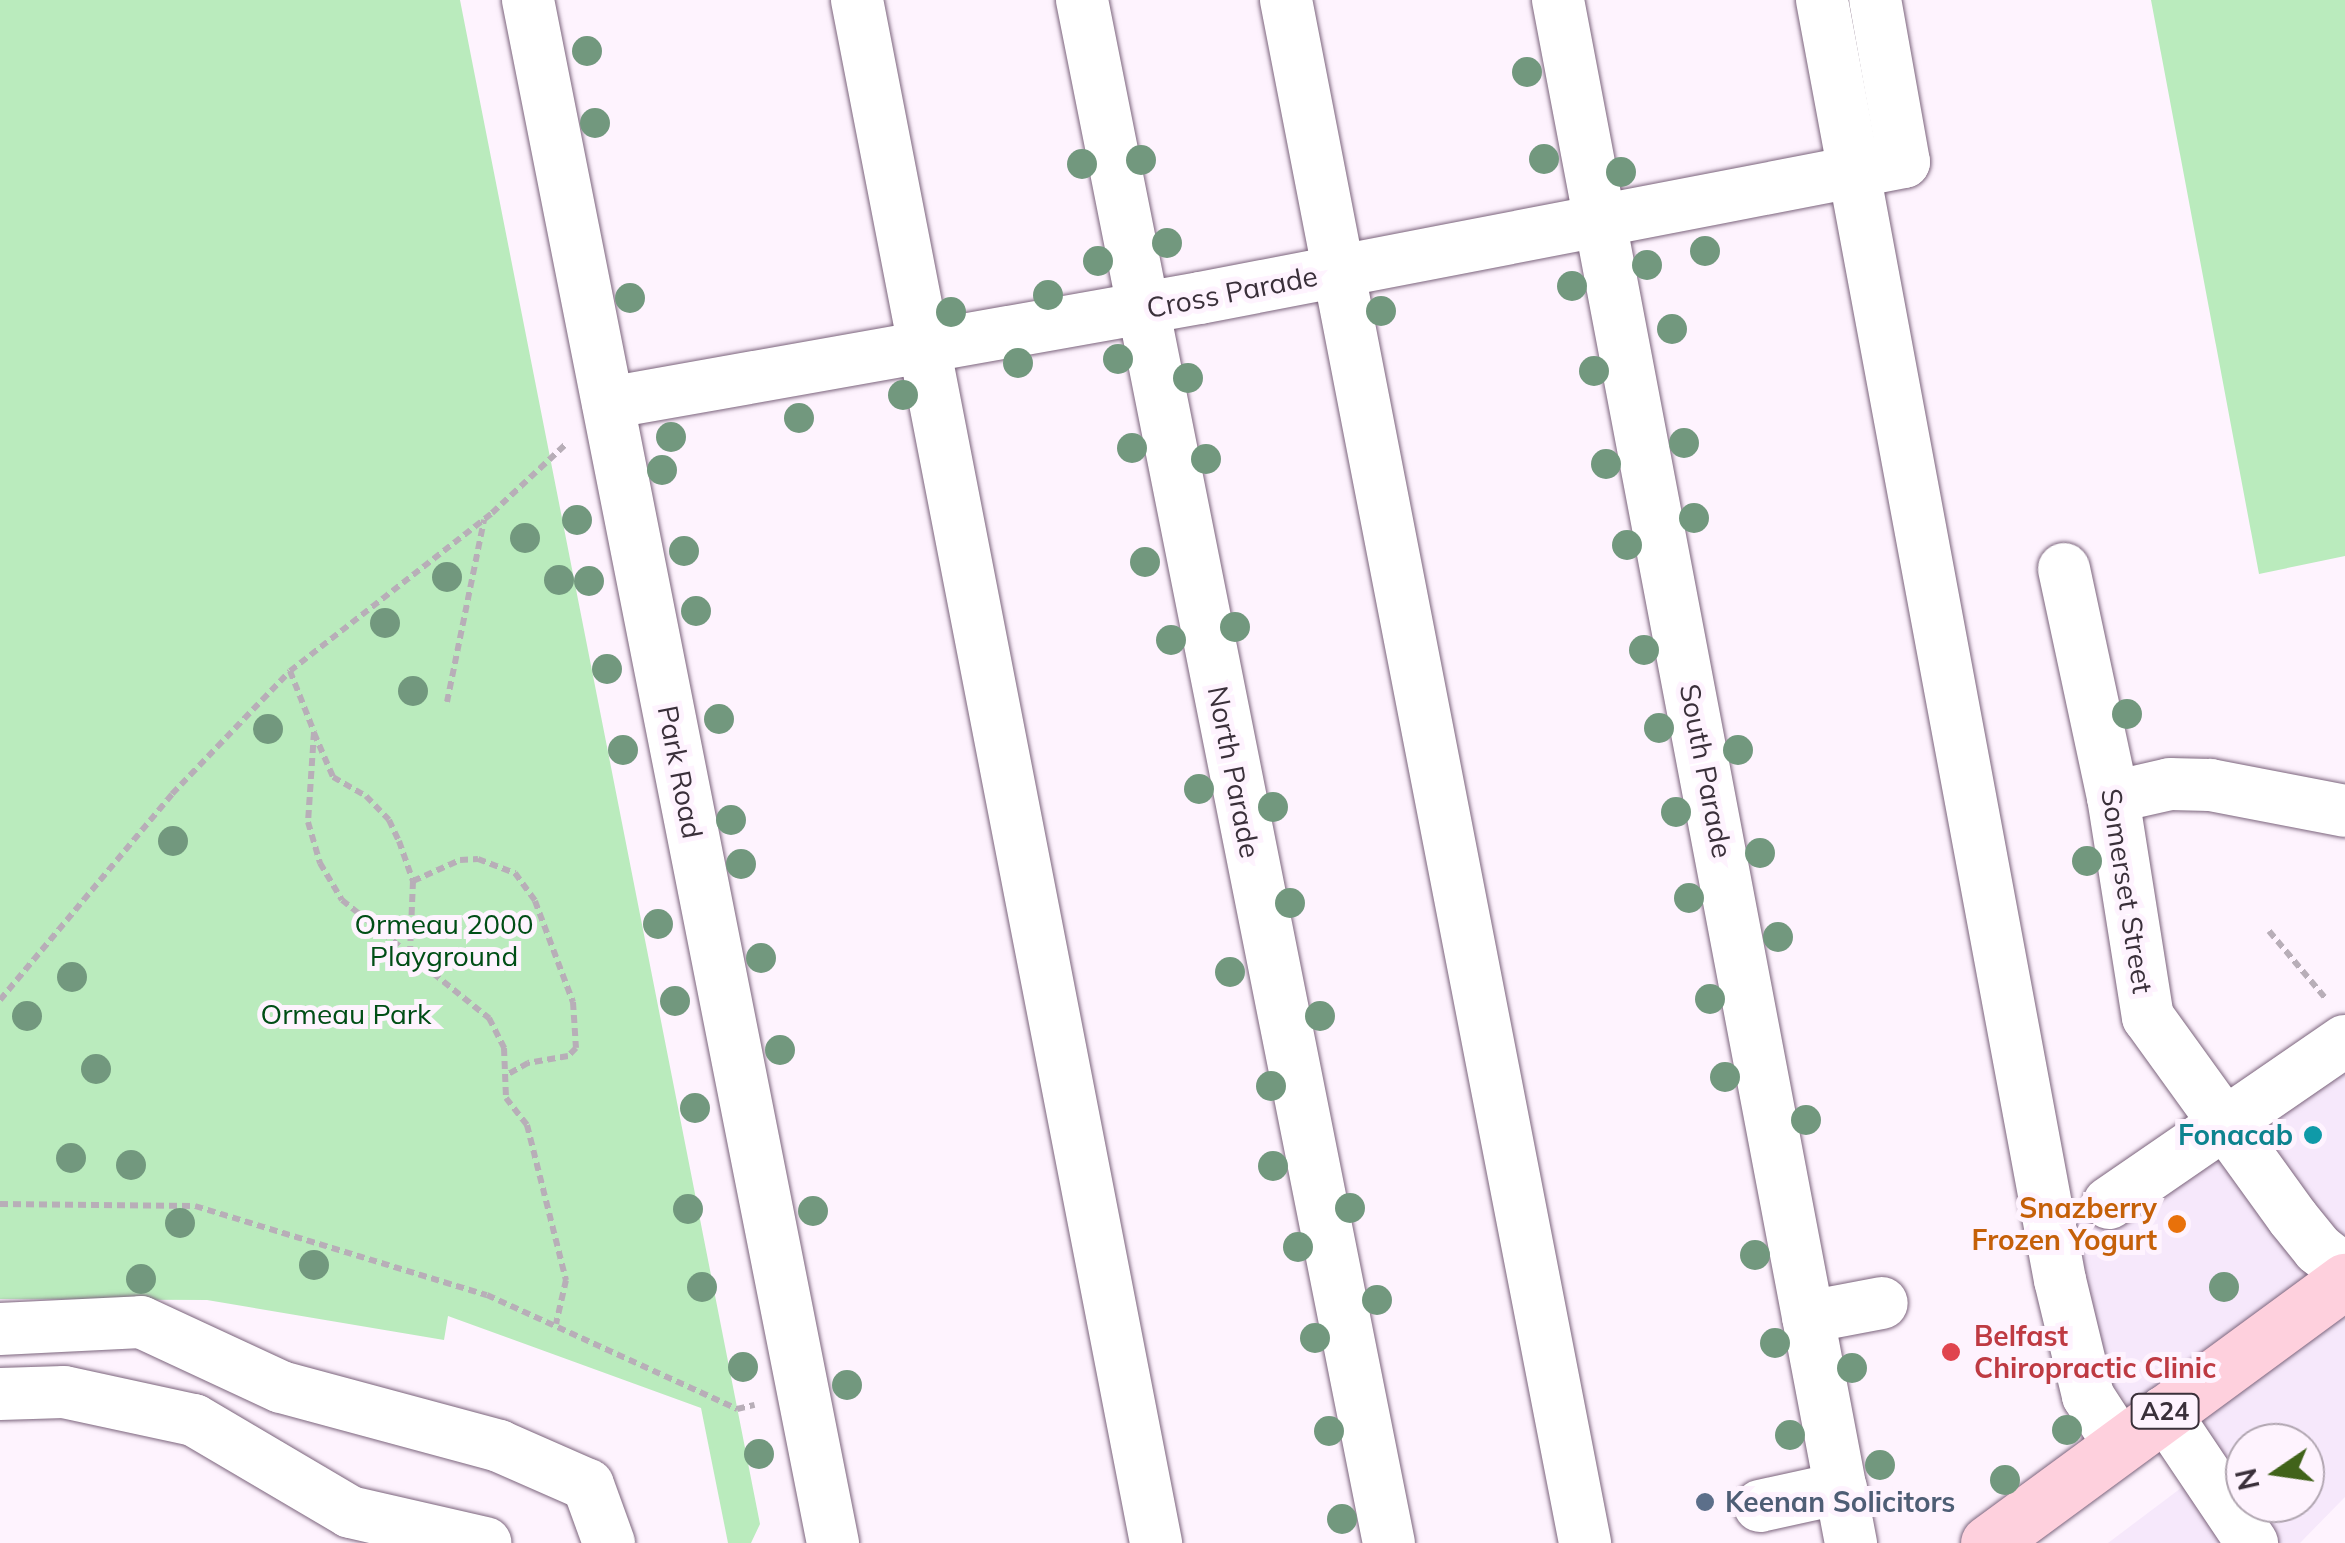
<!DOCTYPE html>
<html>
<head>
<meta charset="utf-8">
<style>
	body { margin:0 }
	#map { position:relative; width:2345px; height:1543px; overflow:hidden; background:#fef3fe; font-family:Mulish,sans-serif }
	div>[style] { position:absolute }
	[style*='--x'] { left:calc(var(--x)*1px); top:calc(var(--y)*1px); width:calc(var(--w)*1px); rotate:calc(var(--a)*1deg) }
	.commercial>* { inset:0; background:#f6e8fb }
	.green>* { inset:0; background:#baebbd }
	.path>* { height:6px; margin-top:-3px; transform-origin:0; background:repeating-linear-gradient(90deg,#b8aeb8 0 8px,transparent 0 13px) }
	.roads { filter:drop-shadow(0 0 2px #7b647c) drop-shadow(0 0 2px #7b647c) }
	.minor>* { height:52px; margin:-26px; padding:0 26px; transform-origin:26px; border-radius:26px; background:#fff }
	.major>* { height:55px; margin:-27.5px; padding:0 27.5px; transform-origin:27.5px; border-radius:27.5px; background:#fed0dd }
	.trees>* { width:30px; height:30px; margin:-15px; border-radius:50%; background:#72987e }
	.dots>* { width:28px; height:28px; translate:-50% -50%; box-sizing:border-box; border:5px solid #fef3fe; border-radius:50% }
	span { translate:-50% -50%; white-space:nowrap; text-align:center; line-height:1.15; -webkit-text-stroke:10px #fef3fe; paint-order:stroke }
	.shield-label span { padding:2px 8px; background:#fef3fe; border:2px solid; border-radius:8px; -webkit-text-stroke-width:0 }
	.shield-label { font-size:25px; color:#3a303a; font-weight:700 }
	.street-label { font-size:28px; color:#3a303a }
	.park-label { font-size:28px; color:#004e16 }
	.culture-label { font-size:28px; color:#0d838f; font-weight:700 }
	.right { translate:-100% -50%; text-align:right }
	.food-label { font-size:28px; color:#c56008; font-weight:700 }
	.health-label { font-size:28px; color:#be3a42; font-weight:700 }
	.left { translate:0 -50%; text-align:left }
	.service-label { font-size:28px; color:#4e5e75; font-weight:700 }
	.north { position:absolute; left:2225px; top:1423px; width:100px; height:100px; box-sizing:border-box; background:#fef3fe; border:2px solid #b0a5b0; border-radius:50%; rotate:257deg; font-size:28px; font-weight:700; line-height:40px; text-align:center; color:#3a303a }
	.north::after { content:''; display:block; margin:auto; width:35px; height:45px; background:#41631a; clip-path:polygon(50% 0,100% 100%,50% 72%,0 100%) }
</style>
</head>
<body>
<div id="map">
	<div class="commercial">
		<i style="clip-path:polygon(evenodd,2345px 1044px,2345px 1497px,2300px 1543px,2108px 1543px,2189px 1482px,2084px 1348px,2061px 1229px,2345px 1044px,2245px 1443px,2305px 1443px,2305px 1503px,2245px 1503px,2245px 1443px)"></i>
	</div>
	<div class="green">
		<i style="clip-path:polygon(0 0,460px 0,760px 1524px,751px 1543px,728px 1543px,701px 1408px,448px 1316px,444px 1340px,207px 1300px,0 1299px)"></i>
		<i style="clip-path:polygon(2151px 0,2345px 0,2345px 556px,2259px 574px)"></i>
	</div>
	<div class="path">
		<i style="--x:290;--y:671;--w:66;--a:68.5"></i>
		<i style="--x:314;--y:732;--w:90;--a:93.8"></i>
		<i style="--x:308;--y:822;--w:43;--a:73.7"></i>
		<i style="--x:320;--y:863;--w:43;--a:59.3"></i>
		<i style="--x:342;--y:900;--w:189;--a:38.8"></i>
		<i style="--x:489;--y:1018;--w:34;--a:63"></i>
		<i style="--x:504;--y:1048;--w:50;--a:87.7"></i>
		<i style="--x:506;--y:1098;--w:34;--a:52"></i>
		<i style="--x:527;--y:1125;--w:160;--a:75.9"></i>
		<i style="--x:566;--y:1280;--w:45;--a:102.8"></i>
		<i style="--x:447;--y:702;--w:186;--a:-78.5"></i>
		<i style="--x:314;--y:733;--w:48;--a:66.6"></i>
		<i style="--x:333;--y:777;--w:38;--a:30"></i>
		<i style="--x:366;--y:796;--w:33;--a:46"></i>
		<i style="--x:389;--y:820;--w:23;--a:65"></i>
		<i style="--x:399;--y:841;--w:42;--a:70.7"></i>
		<i style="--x:413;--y:881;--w:71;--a:92.4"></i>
		<i style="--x:413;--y:881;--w:51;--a:-24.1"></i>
		<i style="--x:460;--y:860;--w:18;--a:-3"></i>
		<i style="--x:478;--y:859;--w:40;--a:21"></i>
		<i style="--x:515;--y:873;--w:34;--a:54"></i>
		<i style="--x:535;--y:901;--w:108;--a:69.4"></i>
		<i style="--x:573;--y:1002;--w:46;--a:86.3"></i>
		<i style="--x:576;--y:1048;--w:11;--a:135"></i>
		<i style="--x:568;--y:1056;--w:41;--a:170.1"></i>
		<i style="--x:528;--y:1063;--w:25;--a:151"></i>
		<i style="--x:2269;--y:931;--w:89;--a:50"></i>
		<i style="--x:0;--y:1000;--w:268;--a:-50.1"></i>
		<i style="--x:172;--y:794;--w:170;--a:-46.2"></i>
		<i style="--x:290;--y:671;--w:256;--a:-38"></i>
		<i style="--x:492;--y:513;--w:103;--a:-43"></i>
		<i style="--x:0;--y:1204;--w:195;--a:0.6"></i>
		<i style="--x:195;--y:1206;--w:305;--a:17"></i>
		<i style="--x:487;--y:1295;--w:275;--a:24.5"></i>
		<i style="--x:737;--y:1409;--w:18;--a:-13"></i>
	</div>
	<div class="roads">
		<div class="minor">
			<i style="--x:528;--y:0;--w:1573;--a:78.82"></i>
			<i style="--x:857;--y:0;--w:1572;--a:79.03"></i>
			<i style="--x:1082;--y:0;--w:1573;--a:78.75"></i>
			<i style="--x:1286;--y:0;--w:1572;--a:79.03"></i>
			<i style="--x:1558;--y:0;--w:1571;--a:79.25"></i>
			<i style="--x:1822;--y:0;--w:1302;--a:79.47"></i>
			<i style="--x:2060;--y:1280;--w:119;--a:76.4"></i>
			<i style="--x:2088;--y:1396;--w:57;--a:57.1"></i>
			<i style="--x:608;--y:403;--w:601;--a:-10.06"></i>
			<i style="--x:1200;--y:298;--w:717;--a:-10.93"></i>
			<i style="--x:1904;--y:162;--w:165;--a:-100.1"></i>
			<i style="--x:2064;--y:569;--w:233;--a:77.9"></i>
			<i style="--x:2113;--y:797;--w:223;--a:81"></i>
			<i style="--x:2148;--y:1017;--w:248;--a:54.2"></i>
			<i style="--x:2293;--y:1218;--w:40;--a:51"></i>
			<i style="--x:2318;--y:1249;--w:34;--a:38"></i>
			<i style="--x:2113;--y:797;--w:58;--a:-12.8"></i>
			<i style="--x:2170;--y:784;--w:40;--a:1.4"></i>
			<i style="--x:2210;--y:785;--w:137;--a:10.9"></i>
			<i style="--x:2109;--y:1203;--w:286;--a:-34.5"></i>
			<i style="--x:1808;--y:1317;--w:75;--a:-10.7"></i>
			<i style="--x:0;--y:1329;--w:141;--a:-2.8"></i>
			<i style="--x:141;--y:1322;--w:154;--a:24.9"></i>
			<i style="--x:281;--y:1387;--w:226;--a:15.1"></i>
			<i style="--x:499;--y:1446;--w:97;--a:23.7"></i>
			<i style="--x:588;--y:1485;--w:62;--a:70.1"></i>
			<i style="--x:0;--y:1394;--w:64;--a:-1.8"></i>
			<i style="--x:64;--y:1392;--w:133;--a:12.2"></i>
			<i style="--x:194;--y:1420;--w:181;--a:30.5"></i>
			<i style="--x:350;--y:1512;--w:139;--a:12.9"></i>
			<i style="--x:2164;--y:1412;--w:158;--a:56.1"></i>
			<i style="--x:1760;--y:1506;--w:83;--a:-12.5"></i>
		</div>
		<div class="major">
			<i style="--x:1988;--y:1543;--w:443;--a:-36.3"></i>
		</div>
	</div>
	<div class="trees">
		<i style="left:587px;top:51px"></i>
		<i style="left:1527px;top:72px"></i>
		<i style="left:595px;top:123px"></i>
		<i style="left:1544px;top:159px"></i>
		<i style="left:1141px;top:160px"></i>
		<i style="left:1082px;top:164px"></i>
		<i style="left:1621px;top:172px"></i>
		<i style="left:1167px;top:243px"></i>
		<i style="left:1705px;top:251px"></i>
		<i style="left:1098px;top:261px"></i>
		<i style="left:1647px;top:265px"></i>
		<i style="left:1572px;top:286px"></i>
		<i style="left:1048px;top:295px"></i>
		<i style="left:630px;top:298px"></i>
		<i style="left:1381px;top:311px"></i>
		<i style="left:951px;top:312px"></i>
		<i style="left:1672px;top:329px"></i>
		<i style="left:1118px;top:359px"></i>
		<i style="left:1018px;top:363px"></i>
		<i style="left:1594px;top:371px"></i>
		<i style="left:1188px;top:378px"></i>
		<i style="left:903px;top:395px"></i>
		<i style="left:799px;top:418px"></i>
		<i style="left:671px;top:437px"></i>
		<i style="left:1684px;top:443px"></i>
		<i style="left:1132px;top:448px"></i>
		<i style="left:1206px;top:459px"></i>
		<i style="left:1606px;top:464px"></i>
		<i style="left:662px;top:470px"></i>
		<i style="left:1694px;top:518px"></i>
		<i style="left:577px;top:520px"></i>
		<i style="left:525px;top:538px"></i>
		<i style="left:1627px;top:545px"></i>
		<i style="left:684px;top:551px"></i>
		<i style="left:1145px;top:562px"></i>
		<i style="left:447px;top:577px"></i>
		<i style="left:559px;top:580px"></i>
		<i style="left:589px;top:581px"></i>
		<i style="left:696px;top:611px"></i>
		<i style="left:385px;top:623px"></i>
		<i style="left:1235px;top:627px"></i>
		<i style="left:1171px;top:640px"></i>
		<i style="left:1644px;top:650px"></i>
		<i style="left:607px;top:669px"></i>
		<i style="left:413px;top:691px"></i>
		<i style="left:2127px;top:714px"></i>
		<i style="left:719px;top:719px"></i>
		<i style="left:1659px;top:728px"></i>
		<i style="left:268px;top:729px"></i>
		<i style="left:623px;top:750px"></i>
		<i style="left:1738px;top:750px"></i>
		<i style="left:1199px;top:789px"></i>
		<i style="left:1273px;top:807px"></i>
		<i style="left:1676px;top:812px"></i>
		<i style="left:731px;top:820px"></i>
		<i style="left:173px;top:841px"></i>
		<i style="left:1760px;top:853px"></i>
		<i style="left:2087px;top:861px"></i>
		<i style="left:741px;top:864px"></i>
		<i style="left:1689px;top:898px"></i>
		<i style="left:1290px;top:903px"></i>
		<i style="left:658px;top:924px"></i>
		<i style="left:1778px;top:937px"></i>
		<i style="left:761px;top:958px"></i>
		<i style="left:1230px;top:972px"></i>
		<i style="left:72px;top:977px"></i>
		<i style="left:1710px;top:999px"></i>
		<i style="left:675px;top:1001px"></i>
		<i style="left:27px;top:1016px"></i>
		<i style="left:1320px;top:1016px"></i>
		<i style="left:780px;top:1050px"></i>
		<i style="left:96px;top:1069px"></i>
		<i style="left:1725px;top:1077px"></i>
		<i style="left:1271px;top:1086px"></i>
		<i style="left:695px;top:1108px"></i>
		<i style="left:1806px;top:1120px"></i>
		<i style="left:71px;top:1158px"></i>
		<i style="left:131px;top:1165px"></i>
		<i style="left:1273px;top:1166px"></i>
		<i style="left:1350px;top:1208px"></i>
		<i style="left:688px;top:1209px"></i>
		<i style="left:813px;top:1211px"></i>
		<i style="left:180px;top:1223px"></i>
		<i style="left:1298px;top:1247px"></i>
		<i style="left:1755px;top:1255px"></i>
		<i style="left:314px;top:1265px"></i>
		<i style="left:141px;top:1279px"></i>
		<i style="left:702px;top:1287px"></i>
		<i style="left:2224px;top:1287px"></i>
		<i style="left:1377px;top:1300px"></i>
		<i style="left:1315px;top:1338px"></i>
		<i style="left:1775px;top:1343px"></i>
		<i style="left:743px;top:1367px"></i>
		<i style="left:1852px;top:1368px"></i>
		<i style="left:847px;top:1385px"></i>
		<i style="left:2067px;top:1430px"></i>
		<i style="left:1329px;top:1431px"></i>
		<i style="left:1790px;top:1435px"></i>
		<i style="left:759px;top:1454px"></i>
		<i style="left:1880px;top:1465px"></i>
		<i style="left:2005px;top:1480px"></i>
		<i style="left:1342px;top:1519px"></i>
	</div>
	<div class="dots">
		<i style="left:2313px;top:1135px;background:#0f9aa8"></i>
		<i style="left:2177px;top:1224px;background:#e8710a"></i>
		<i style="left:1951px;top:1352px;background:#e0444e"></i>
		<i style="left:1705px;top:1502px;background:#5c6f8a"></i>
	</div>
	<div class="shield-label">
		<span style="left:2165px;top:1411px">A24</span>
	</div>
	<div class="street-label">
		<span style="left:1232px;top:292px;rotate:-11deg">Cross Parade</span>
		<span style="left:1706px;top:771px;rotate:79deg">South Parade</span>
		<span style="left:680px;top:772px;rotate:79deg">Park Road</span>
		<span style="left:1234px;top:772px;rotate:79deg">North Parade</span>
		<span style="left:2127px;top:891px;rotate:81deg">Somerset Street</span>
	</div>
	<div class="park-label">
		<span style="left:444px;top:940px">Ormeau 2000<br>Playground</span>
		<span style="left:346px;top:1014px">Ormeau Park</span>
	</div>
	<div class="culture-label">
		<span class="right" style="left:2293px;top:1135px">Fonacab</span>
	</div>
	<div class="food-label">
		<span class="right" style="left:2157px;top:1224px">Snazberry<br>Frozen Yogurt</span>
	</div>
	<div class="health-label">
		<span class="left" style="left:1974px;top:1352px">Belfast<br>Chiropractic Clinic</span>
	</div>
	<div class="service-label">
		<span class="left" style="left:1725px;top:1502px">Keenan Solicitors</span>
	</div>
	<div class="north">N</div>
</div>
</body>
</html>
